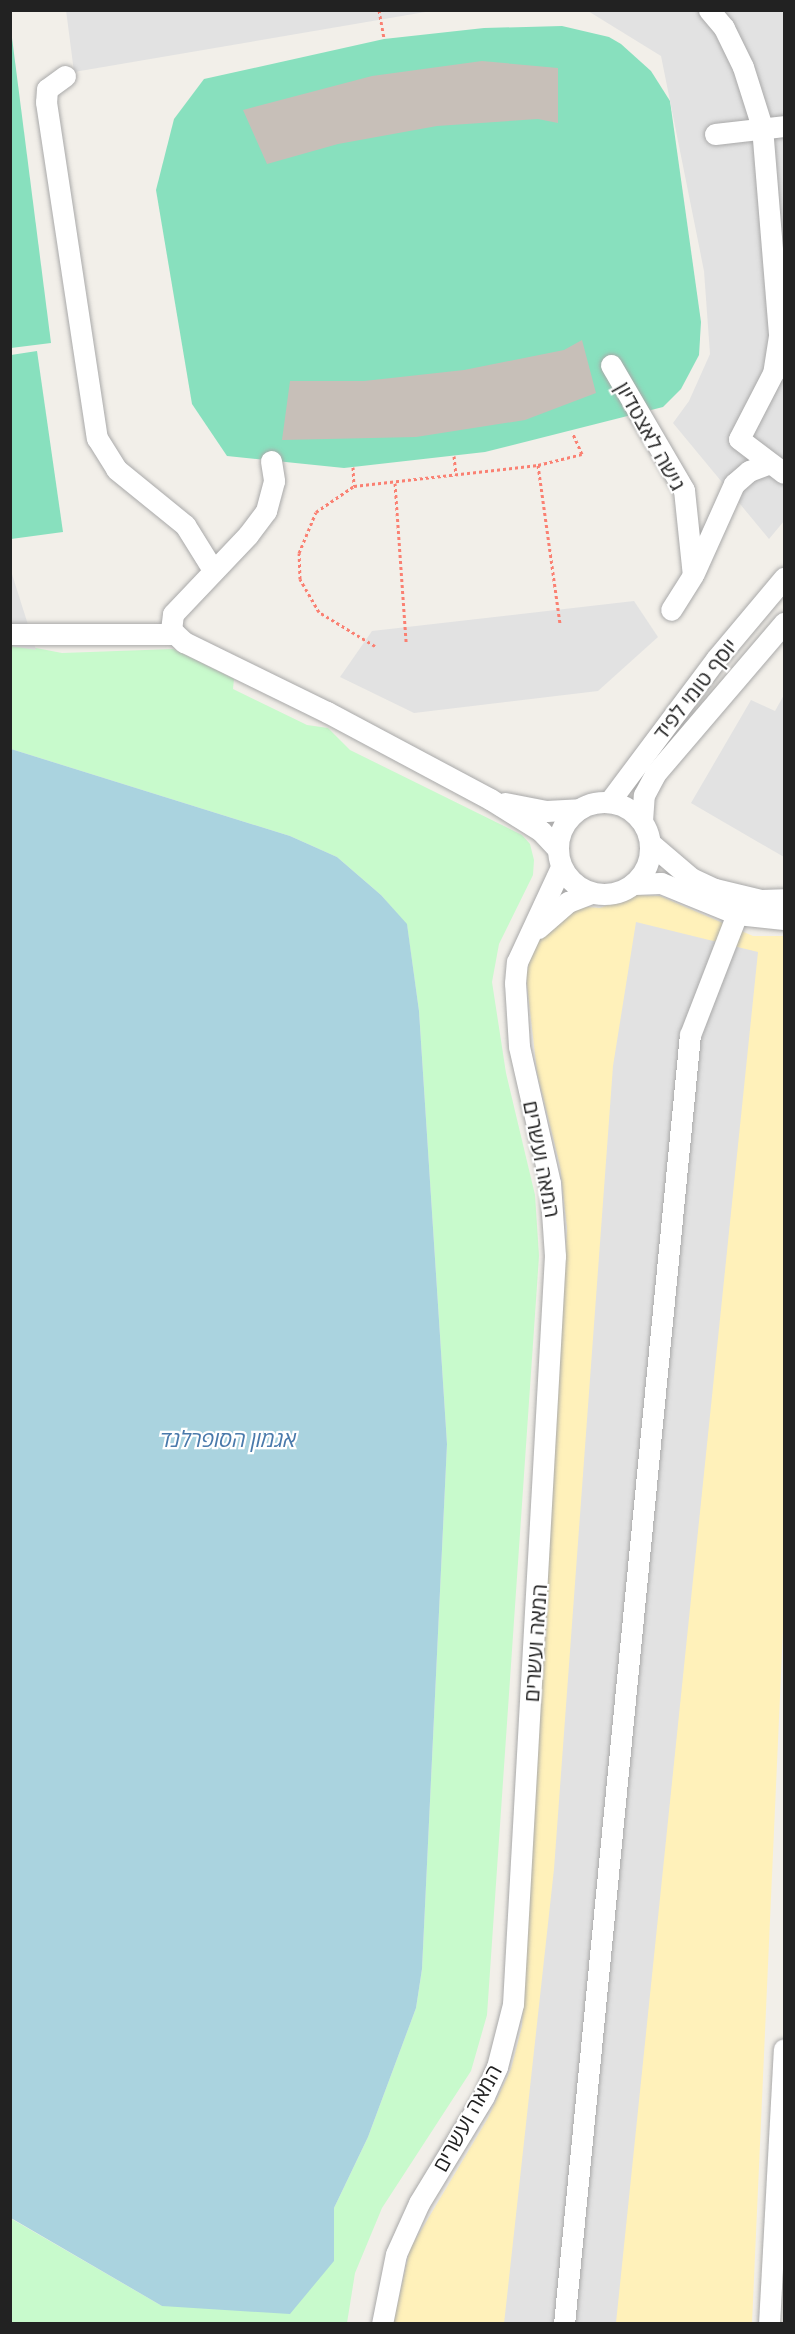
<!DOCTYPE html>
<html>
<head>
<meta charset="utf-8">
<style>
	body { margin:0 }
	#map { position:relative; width:795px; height:2334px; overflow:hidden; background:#f2efe9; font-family:"Open Sans","Noto Sans Hebrew",sans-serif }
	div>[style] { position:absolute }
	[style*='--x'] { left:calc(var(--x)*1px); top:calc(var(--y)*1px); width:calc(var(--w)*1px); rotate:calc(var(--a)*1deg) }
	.sand>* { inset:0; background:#fff1ba }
	.park>* { inset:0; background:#c8facc }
	.pitch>* { inset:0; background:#88e0be }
	.parking>* { inset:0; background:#e2e2e2 }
	.water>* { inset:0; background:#aad3df }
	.building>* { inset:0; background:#c7bfb8 }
	.path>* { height:3px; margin-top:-1.5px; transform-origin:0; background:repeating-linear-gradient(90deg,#fa8072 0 3px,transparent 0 6px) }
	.roads { filter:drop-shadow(0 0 2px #a9a9a9) drop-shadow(0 0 2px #a9a9a9) }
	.minor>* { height:21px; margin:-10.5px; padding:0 10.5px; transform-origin:10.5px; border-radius:10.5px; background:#fff }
	.minor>.ring { margin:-10.5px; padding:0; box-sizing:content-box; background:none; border:21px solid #fff; border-radius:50% }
	span { translate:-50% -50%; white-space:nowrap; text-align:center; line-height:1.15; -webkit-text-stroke:4.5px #fff; paint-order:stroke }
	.street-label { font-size:21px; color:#222 }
	.water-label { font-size:22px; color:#4a7aab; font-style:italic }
	.frame { position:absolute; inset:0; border:12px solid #222; pointer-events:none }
</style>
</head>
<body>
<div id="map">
	<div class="sand">
		<i style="clip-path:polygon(635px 895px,660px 896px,753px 936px,784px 936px,784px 1607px,752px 2323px,393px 2324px,410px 2249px,488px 2118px,511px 2069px,522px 2026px,567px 1228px,560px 1166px,537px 1072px,526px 976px,532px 951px,545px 927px,577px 906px,600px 908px)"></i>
	</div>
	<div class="park">
		<i style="clip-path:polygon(10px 643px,62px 653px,173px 649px,234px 679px,233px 689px,307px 725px,328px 728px,350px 750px,522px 835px,530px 844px,534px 860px,533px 875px,499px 944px,492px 982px,506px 1073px,535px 1195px,539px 1256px,487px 2015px,471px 2071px,382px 2208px,355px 2273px,347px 2323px,11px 2323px,10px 2218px,162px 2306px,334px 2261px,334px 2208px,368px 2137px,416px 2008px,422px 1969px,447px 1444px,419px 1011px,407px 925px,381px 895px,337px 857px,290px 836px,11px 749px)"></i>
	</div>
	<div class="pitch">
		<i style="clip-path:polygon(562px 26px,609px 37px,621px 44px,651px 71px,670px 101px,701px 322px,699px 355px,681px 389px,663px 407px,485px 452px,344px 468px,227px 456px,192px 404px,156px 190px,174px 119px,204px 79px,384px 39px,484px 28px)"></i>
		<i style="clip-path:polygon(11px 30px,51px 343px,11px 348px,10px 348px)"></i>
		<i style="clip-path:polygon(37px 351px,63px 532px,11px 539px,11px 355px)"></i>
	</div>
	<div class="parking">
		<i style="clip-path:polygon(66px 10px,431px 11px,74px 72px)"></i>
		<i style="clip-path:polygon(588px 11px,784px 11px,784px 521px,769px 539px,673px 423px,689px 401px,710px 354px,704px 271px,661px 56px)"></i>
		<i style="clip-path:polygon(11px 571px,36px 650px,11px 646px)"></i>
		<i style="clip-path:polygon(634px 601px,658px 637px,598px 691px,414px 713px,340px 677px,372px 631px)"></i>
		<i style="clip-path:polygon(784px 695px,784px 857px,691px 803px,751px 700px,775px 711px)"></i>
		<i style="clip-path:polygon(636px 922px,758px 952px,616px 2323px,504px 2324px,554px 1869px,613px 1066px)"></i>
	</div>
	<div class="water">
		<i style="clip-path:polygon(11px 749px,290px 836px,337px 857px,381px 895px,407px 924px,419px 1011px,447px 1444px,422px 1969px,416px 2008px,368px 2137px,334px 2208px,334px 2261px,290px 2314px,162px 2306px,11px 2218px)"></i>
	</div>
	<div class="building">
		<i style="clip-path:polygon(482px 61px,558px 68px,558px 123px,538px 119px,437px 126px,338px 144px,267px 164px,243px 110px,372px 76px)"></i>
		<i style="clip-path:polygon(582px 340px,596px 393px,525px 420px,416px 437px,282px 440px,290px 381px,364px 381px,464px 370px,564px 350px)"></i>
	</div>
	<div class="path">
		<i style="--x:379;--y:10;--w:29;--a:80"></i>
		<i style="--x:454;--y:456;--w:19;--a:84"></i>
		<i style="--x:538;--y:465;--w:161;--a:82.1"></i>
		<i style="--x:353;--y:467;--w:19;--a:87"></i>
		<i style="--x:395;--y:483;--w:159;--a:86"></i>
		<i style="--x:375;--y:646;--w:66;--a:-148.7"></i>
		<i style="--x:319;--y:612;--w:38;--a:-120"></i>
		<i style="--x:300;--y:579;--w:26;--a:-92"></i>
		<i style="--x:299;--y:553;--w:44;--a:-67.5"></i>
		<i style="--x:316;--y:512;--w:46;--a:-34.4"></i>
		<i style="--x:354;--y:486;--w:185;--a:-6.5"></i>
		<i style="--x:538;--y:465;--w:45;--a:-14"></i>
		<i style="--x:582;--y:454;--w:24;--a:-114"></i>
	</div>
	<div class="roads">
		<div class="minor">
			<i style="--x:709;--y:10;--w:23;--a:50"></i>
			<i style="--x:724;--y:28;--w:43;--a:64"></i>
			<i style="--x:743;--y:67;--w:63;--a:72.4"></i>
			<i style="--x:762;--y:127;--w:210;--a:85.3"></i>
			<i style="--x:779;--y:336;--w:37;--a:99"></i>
			<i style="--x:773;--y:373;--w:74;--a:117.3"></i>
			<i style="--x:739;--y:439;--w:56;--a:37.1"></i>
			<i style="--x:65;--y:76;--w:22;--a:144"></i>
			<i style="--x:47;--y:89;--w:13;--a:94"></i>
			<i style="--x:46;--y:102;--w:340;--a:81.4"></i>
			<i style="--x:97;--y:438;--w:36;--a:58"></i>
			<i style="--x:116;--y:469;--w:89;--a:39.1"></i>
			<i style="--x:185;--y:525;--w:53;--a:58.1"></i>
			<i style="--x:715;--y:134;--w:69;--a:-6.6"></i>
			<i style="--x:611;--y:365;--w:145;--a:59.7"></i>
			<i style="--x:684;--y:490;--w:85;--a:84"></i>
			<i style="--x:693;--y:575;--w:41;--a:122.2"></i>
			<i style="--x:271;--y:461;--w:20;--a:81"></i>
			<i style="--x:274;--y:481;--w:31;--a:105"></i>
			<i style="--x:266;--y:511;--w:30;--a:127"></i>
			<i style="--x:248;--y:535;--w:109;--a:133.5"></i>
			<i style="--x:173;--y:614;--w:16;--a:97"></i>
			<i style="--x:171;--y:630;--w:18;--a:43"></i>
			<i style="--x:184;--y:642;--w:159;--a:26.1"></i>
			<i style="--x:327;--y:712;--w:185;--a:28.1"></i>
			<i style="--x:490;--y:799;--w:60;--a:32.1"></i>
			<i style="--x:541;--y:831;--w:23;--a:47"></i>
			<i style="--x:694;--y:573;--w:98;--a:-65.8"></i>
			<i style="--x:734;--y:484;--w:20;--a:-41"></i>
			<i style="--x:749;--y:471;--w:22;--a:-21"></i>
			<i style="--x:10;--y:634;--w:165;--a:0"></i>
			<i class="ring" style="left:558px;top:802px;width:71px;height:71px"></i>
			<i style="--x:609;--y:802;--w:179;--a:-53.2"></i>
			<i style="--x:716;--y:659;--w:106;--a:-50"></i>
			<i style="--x:505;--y:803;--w:42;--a:11"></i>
			<i style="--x:546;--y:811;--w:33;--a:-3"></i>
			<i style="--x:642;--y:821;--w:26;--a:-86"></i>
			<i style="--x:644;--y:795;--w:24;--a:-62"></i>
			<i style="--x:655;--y:774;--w:199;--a:-49.5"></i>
			<i style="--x:650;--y:843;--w:54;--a:40.5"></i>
			<i style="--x:691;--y:878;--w:26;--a:25"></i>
			<i style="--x:715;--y:889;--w:47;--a:13.4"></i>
			<i style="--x:761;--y:900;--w:23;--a:-2"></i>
			<i style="--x:634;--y:884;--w:27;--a:-2"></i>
			<i style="--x:661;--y:883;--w:82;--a:22.2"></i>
			<i style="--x:737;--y:914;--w:47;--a:6.1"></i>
			<i style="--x:538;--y:928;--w:40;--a:-41"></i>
			<i style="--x:568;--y:902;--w:25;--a:-21"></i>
			<i style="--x:382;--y:2324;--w:71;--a:-78.7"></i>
			<i style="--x:396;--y:2254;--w:56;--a:-65.7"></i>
			<i style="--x:419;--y:2203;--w:125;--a:-58.7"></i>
			<i style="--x:484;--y:2096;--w:32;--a:-66"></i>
			<i style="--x:497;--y:2067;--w:65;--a:-75.7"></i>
			<i style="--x:513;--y:2004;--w:749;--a:-86.79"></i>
			<i style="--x:555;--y:1256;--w:73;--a:-93.9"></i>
			<i style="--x:550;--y:1183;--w:140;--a:-102.8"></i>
			<i style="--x:519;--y:1046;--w:63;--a:-93.6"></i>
			<i style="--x:515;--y:983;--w:21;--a:-85"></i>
			<i style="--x:517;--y:962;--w:105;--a:-65.1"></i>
			<i style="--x:564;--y:2324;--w:1295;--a:-84.42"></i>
			<i style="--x:690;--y:1035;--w:130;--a:-68.8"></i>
			<i style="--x:769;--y:2324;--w:275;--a:-86.9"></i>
		</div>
	</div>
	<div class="street-label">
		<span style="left:651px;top:436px;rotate:61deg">גישה לאצטדיון</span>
		<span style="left:695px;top:689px;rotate:-52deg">יוסף טומי לפיד</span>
		<span style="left:542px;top:1159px;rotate:79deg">המאה ועשרים</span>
		<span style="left:535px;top:1643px;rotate:-86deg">המאה ועשרים</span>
		<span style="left:467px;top:2118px;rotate:-61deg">המאה ועשרים</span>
	</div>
	<div class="water-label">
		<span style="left:228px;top:1439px">אגמון הסופרלנד</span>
	</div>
	<div class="frame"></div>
</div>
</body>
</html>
